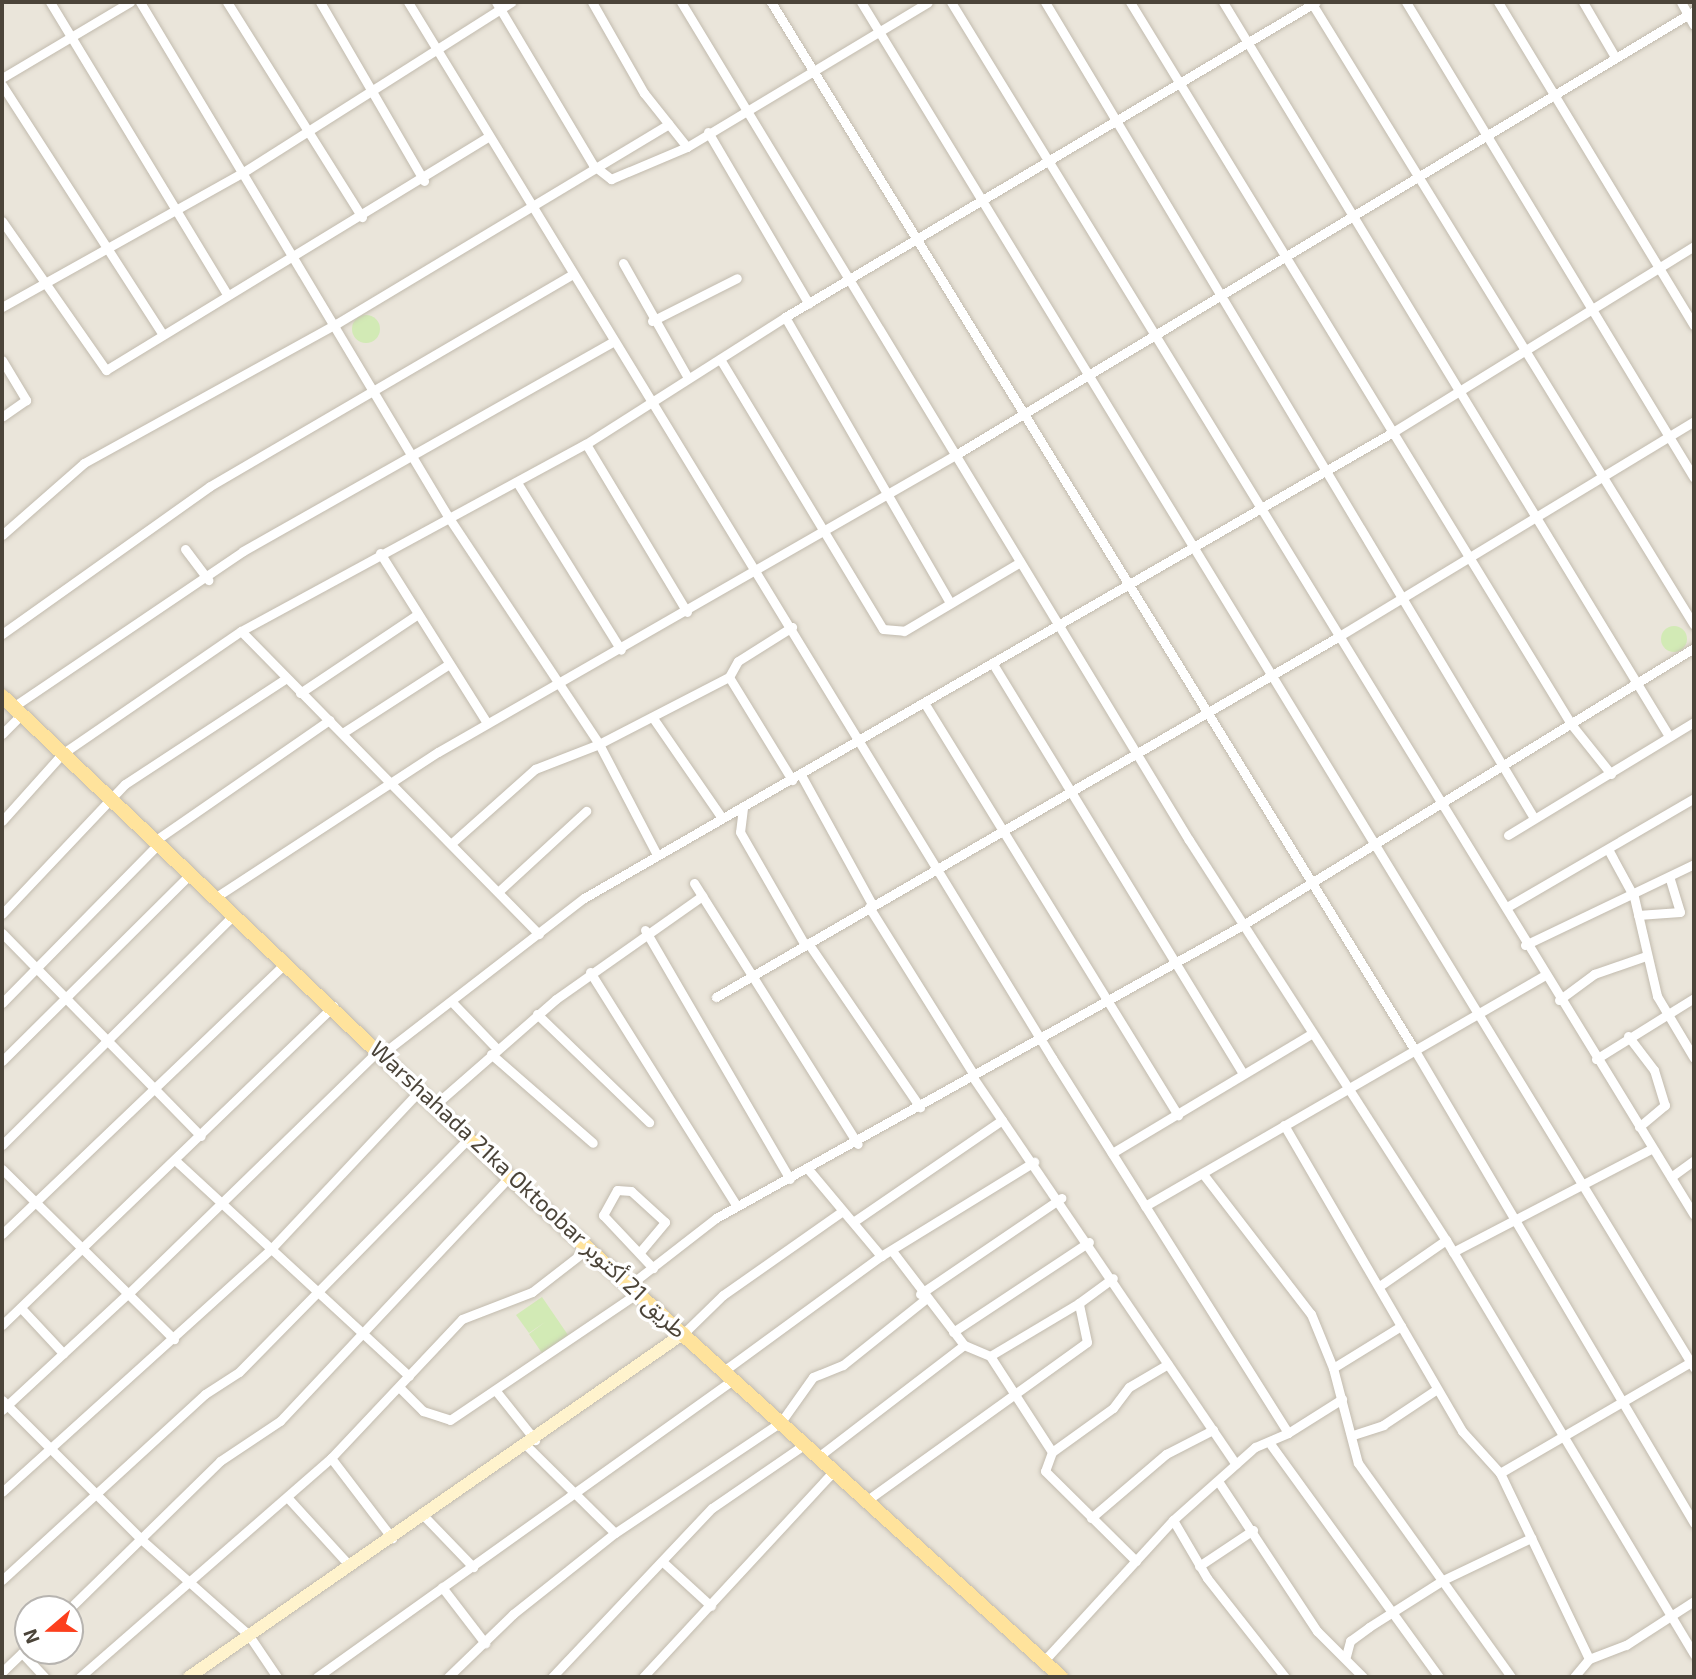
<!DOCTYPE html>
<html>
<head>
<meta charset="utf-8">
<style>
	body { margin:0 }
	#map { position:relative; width:1696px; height:1679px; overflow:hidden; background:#f6f3ec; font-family:"Exo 2","Noto Sans Arabic",sans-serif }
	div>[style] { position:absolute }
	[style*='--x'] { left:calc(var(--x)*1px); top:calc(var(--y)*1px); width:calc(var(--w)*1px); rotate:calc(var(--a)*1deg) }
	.residential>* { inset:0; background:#eae5da }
	.green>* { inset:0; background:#d2eab5 }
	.round { border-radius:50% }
	.roads { filter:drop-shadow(0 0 2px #c2bbae) drop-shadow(0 0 2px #c2bbae) }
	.street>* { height:9px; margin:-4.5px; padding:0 4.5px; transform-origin:4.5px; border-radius:4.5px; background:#fff }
	.secondary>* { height:12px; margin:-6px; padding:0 6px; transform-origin:6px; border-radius:6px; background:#fff3cd }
	.primary>* { height:14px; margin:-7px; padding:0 7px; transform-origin:7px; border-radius:7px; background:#ffe39c }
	span { translate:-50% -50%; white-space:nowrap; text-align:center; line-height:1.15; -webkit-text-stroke:7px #fff; paint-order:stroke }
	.street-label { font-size:23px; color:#4b4439 }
	.frame { position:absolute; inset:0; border:4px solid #4b4439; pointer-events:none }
	.north { position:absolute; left:14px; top:1595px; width:70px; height:70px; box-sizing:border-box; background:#fff; border:2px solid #b7b4b0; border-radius:50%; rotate:250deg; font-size:19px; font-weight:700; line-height:28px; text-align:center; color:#4b4439 }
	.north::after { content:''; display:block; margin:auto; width:24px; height:32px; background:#fc3f1d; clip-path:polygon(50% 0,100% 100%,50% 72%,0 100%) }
</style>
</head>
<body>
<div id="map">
	<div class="residential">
		<i style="clip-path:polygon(evenodd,2px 2px,1694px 2px,1694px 1677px,2px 1677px,2px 2px,28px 1609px,70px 1609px,70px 1651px,28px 1651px,28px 1609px)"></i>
	</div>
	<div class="green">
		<i class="round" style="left:352px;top:315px;width:28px;height:28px"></i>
		<i class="round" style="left:1661px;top:626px;width:26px;height:26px"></i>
		<i style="clip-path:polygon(542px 1297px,568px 1335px,542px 1353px,529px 1334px,545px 1322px,529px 1333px,516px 1315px)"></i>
	</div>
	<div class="roads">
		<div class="street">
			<i style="--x:50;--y:2;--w:341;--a:58.8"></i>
			<i style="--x:140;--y:2;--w:601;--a:59.09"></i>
			<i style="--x:449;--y:518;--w:271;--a:56.4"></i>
			<i style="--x:599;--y:744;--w:125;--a:62.4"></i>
			<i style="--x:227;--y:2;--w:254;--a:57.9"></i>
			<i style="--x:320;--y:2;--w:207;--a:59.8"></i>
			<i style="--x:408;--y:2;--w:1237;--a:58.62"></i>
			<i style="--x:1052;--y:1058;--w:443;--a:57.8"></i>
			<i style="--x:1288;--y:1433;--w:36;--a:157"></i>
			<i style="--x:1255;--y:1447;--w:110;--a:138.3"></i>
			<i style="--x:1173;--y:1520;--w:191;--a:132.5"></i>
			<i style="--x:496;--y:2;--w:190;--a:59.2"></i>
			<i style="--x:593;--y:165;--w:23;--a:38"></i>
			<i style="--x:611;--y:179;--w:82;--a:-22.8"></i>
			<i style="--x:687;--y:147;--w:281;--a:-31"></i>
			<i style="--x:592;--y:2;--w:105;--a:60.3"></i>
			<i style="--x:644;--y:93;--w:69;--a:51.5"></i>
			<i style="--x:681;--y:2;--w:980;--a:58.78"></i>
			<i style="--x:1189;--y:840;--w:475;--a:57.3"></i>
			<i style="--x:1446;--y:1240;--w:483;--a:59.1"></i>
			<i style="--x:771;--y:2;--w:1229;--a:58.44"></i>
			<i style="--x:1414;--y:1049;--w:551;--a:59.43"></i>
			<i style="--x:861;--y:2;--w:1600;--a:58.62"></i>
			<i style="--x:951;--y:2;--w:1422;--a:58.51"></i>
			<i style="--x:1045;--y:2;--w:951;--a:59.07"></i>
			<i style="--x:1130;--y:2;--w:846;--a:58.58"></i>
			<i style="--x:1571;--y:724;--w:64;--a:51.3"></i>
			<i style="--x:1223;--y:2;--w:859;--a:58.72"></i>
			<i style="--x:1311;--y:2;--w:731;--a:58.42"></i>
			<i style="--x:1406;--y:2;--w:556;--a:58.82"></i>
			<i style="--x:1498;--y:2;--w:378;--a:58.8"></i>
			<i style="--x:1583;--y:2;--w:64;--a:59.8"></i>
			<i style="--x:1681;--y:2;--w:26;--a:61"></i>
			<i style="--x:2;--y:78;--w:149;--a:-30.7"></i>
			<i style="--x:2;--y:85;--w:294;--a:57.2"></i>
			<i style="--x:708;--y:132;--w:199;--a:59.6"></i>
			<i style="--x:2;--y:221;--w:182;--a:55.1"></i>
			<i style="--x:106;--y:370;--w:447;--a:-31.4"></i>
			<i style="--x:623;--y:263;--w:132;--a:60.5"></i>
			<i style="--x:2;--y:307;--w:275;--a:-29.2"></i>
			<i style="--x:242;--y:173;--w:319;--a:-32.4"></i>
			<i style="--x:785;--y:317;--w:328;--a:60"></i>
			<i style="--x:652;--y:321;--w:95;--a:-26.8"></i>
			<i style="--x:720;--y:359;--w:315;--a:58.9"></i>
			<i style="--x:883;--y:629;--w:21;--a:5"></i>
			<i style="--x:904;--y:631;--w:135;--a:-30.7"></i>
			<i style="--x:2;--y:360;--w:47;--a:59"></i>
			<i style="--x:26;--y:400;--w:29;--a:145"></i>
			<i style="--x:586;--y:444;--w:196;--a:59"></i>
			<i style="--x:518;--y:484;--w:195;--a:58.2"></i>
			<i style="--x:2;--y:535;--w:109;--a:-41.3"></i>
			<i style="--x:84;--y:463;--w:288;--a:-28.9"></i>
			<i style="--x:336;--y:324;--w:388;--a:-31"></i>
			<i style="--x:185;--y:549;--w:39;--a:53"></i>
			<i style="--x:380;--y:553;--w:201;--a:57.8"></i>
			<i style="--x:241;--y:631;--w:425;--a:45.5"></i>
			<i style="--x:2;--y:634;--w:255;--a:-35.4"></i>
			<i style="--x:210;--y:486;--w:420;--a:-30.3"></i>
			<i style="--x:993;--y:664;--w:479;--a:58.6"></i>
			<i style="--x:729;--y:677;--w:121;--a:58.5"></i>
			<i style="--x:300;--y:693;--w:142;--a:-33.8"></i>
			<i style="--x:925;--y:704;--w:483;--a:58.4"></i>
			<i style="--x:13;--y:707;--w:278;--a:-34.1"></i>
			<i style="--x:243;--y:551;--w:426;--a:-29.5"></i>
			<i style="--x:653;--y:718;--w:121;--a:55.4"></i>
			<i style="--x:344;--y:732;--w:125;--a:-32.9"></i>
			<i style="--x:2;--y:734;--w:27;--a:-45"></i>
			<i style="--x:801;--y:775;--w:147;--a:61.2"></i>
			<i style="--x:743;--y:808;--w:24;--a:97"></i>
			<i style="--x:740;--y:832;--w:130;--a:60.1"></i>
			<i style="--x:2;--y:821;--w:90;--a:-48.2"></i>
			<i style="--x:62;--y:754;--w:217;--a:-34.5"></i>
			<i style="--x:241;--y:631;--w:392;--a:-28.5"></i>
			<i style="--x:586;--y:444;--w:236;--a:-32.5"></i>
			<i style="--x:785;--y:317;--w:617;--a:-30.68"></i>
			<i style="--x:1508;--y:835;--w:218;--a:-31.3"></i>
			<i style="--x:156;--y:840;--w:211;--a:-34.7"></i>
			<i style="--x:453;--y:842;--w:110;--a:-41.7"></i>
			<i style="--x:535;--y:769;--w:69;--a:-21.3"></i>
			<i style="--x:599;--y:744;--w:146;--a:-27.3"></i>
			<i style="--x:729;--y:677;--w:18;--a:-61"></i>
			<i style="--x:738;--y:661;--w:64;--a:-32.2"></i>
			<i style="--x:1609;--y:851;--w:52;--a:61.5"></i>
			<i style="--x:1634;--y:897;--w:102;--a:76.9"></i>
			<i style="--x:1657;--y:996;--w:72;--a:59.2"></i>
			<i style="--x:694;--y:883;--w:308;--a:57.9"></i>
			<i style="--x:498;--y:892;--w:120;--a:-42.6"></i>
			<i style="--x:216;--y:897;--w:265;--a:-33.2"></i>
			<i style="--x:438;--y:752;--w:598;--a:-29.86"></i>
			<i style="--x:957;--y:454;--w:860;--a:-31.01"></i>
			<i style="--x:869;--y:907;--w:198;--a:58"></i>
			<i style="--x:1507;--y:907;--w:216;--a:-30.2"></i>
			<i style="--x:2;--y:914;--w:179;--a:-46.6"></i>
			<i style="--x:125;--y:784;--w:191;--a:-33.3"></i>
			<i style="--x:1638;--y:915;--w:42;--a:-4.1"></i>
			<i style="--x:1680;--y:912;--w:34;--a:-107"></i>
			<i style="--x:645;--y:930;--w:288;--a:59.8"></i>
			<i style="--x:2;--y:933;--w:284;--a:45.6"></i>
			<i style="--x:808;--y:943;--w:199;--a:55.7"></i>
			<i style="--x:1525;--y:945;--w:187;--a:-25.6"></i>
			<i style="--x:590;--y:972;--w:276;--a:57.9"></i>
			<i style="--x:716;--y:997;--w:716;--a:-30.07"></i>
			<i style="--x:1336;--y:638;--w:419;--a:-31.2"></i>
			<i style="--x:1559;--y:1000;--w:44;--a:-36.6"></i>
			<i style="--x:1594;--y:974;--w:55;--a:-19.1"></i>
			<i style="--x:452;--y:1002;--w:65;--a:46.2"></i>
			<i style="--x:2;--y:1003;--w:224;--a:-45.5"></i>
			<i style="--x:537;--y:1014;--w:156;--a:44"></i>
			<i style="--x:1628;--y:1036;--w:43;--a:52.6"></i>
			<i style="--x:1654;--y:1070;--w:37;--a:73"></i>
			<i style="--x:1665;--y:1105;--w:34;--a:140"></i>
			<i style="--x:382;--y:1054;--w:255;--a:-37.7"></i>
			<i style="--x:584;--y:898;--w:934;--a:-29.94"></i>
			<i style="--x:1393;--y:432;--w:354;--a:-31.7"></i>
			<i style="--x:491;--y:1054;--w:135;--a:41.1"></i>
			<i style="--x:1596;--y:1059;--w:115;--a:-31.9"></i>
			<i style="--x:2;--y:1061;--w:267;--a:-44.8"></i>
			<i style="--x:972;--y:1076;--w:469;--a:55.8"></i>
			<i style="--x:436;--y:1104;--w:159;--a:-41.2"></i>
			<i style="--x:556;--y:999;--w:179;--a:-35.2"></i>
			<i style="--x:1284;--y:1125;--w:354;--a:59.8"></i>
			<i style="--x:1462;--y:1431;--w:57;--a:47.9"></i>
			<i style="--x:1500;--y:1473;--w:206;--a:64.4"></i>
			<i style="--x:1589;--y:1659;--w:23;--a:130"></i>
			<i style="--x:2;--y:1145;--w:327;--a:-44.8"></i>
			<i style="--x:1112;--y:1153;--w:232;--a:-30.9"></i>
			<i style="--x:176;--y:1161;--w:317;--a:42.7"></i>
			<i style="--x:2;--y:1169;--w:242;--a:44.7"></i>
			<i style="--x:808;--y:1169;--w:114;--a:50"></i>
			<i style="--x:1203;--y:1174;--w:177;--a:52.4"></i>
			<i style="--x:1311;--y:1314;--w:58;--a:67.8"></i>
			<i style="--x:1333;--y:1368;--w:98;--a:75.3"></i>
			<i style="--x:1358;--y:1463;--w:263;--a:54.4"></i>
			<i style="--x:1671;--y:1177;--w:29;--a:-36"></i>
			<i style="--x:1145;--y:1206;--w:461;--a:-30"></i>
			<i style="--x:856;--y:1220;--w:177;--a:-34.4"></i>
			<i style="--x:2;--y:1234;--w:393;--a:-43.7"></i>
			<i style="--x:640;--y:1252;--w:39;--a:-50"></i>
			<i style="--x:665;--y:1222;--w:46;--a:-137.6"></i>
			<i style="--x:631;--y:1191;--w:14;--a:-176"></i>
			<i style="--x:617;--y:1190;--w:29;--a:119"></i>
			<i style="--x:603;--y:1215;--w:73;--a:46.7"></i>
			<i style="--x:1453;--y:1252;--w:223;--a:-27.5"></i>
			<i style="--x:631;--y:1284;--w:108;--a:-37.8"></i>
			<i style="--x:716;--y:1218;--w:601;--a:-29.08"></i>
			<i style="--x:1241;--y:926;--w:532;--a:-31.54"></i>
			<i style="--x:1381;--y:1285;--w:79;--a:-34.7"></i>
			<i style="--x:131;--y:1291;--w:344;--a:-44.2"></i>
			<i style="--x:920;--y:1294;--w:171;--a:-34.2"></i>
			<i style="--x:21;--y:1308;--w:62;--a:47"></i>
			<i style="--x:2;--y:1325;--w:460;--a:-43.9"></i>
			<i style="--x:953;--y:1332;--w:163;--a:-33.5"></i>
			<i style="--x:684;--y:1333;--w:54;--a:-44.3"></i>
			<i style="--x:723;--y:1295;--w:144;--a:-35.1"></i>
			<i style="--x:964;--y:1345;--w:28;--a:23"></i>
			<i style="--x:990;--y:1356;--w:114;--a:57.1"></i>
			<i style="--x:1052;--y:1452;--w:20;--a:110"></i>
			<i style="--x:1045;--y:1471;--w:128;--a:44.7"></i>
			<i style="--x:990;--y:1356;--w:104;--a:-30.8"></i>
			<i style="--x:1333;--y:1368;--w:80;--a:-31.7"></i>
			<i style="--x:725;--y:1370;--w:193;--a:-36.2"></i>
			<i style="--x:881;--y:1256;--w:180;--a:-31.6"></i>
			<i style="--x:400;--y:1388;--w:33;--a:45"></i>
			<i style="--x:423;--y:1411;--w:28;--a:18"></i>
			<i style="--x:450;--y:1420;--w:228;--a:-34.1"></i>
			<i style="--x:496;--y:1391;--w:63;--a:51.5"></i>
			<i style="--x:2;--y:1400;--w:198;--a:45"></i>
			<i style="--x:142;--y:1540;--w:142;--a:41.6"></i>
			<i style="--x:248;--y:1634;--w:52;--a:56"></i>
			<i style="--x:2;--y:1410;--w:168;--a:-42.8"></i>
			<i style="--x:1288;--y:1433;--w:64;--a:-32.2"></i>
			<i style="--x:1353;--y:1435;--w:32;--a:-18"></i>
			<i style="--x:1383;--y:1425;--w:65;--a:-33.7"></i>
			<i style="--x:1271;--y:1445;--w:286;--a:54.1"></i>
			<i style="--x:528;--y:1447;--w:122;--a:44.7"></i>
			<i style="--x:1052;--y:1452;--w:75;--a:-35.8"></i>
			<i style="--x:1113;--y:1408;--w:26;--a:-53"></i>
			<i style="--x:1129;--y:1387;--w:45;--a:-30.5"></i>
			<i style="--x:818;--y:1457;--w:184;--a:-37.5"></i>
			<i style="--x:964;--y:1345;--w:117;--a:-127.4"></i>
			<i style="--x:331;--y:1458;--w:101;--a:52.7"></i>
			<i style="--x:1500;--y:1473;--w:225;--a:-30.2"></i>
			<i style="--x:1218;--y:1481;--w:180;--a:56.6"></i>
			<i style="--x:1317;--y:1631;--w:65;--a:45"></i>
			<i style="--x:2;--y:1492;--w:361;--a:-42.1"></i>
			<i style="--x:270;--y:1250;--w:221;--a:-46.8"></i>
			<i style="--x:287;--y:1497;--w:93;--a:47.6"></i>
			<i style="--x:866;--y:1501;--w:272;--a:-35.7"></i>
			<i style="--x:1087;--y:1342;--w:40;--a:-102"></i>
			<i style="--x:1079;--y:1303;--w:42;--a:-36.3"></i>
			<i style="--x:424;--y:1516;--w:71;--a:46.1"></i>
			<i style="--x:1091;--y:1518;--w:99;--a:-40.5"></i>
			<i style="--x:1166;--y:1454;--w:53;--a:-27.1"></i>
			<i style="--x:1173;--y:1520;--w:67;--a:59.6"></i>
			<i style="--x:1207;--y:1578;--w:126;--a:51.8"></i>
			<i style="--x:663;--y:1562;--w:65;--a:42.5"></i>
			<i style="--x:1199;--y:1566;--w:65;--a:-33.7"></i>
			<i style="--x:2;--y:1580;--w:275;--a:-42.5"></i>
			<i style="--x:205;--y:1394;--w:40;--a:-32.9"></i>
			<i style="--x:239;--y:1372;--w:330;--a:-45.5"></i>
			<i style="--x:442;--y:1587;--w:71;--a:52.5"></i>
			<i style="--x:69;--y:1609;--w:211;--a:-44.4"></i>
			<i style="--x:220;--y:1461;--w:72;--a:-33.7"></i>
			<i style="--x:280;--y:1421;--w:335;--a:-46.8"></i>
			<i style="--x:22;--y:1653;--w:33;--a:47"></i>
			<i style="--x:1346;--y:1656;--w:16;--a:-75"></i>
			<i style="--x:1350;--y:1641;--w:24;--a:-36"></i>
			<i style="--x:1369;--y:1627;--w:88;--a:-32.4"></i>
			<i style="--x:1443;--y:1580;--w:98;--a:-25.5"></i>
			<i style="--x:1589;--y:1659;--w:40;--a:-21"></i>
			<i style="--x:1626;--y:1645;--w:81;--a:-32.9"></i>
			<i style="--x:2;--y:1672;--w:36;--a:-44"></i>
			<i style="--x:80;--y:1677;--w:333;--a:-41.1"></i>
			<i style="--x:331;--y:1458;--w:191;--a:-46.7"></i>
			<i style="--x:462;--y:1319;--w:75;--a:-21.1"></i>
			<i style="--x:532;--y:1292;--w:73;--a:-37.8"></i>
			<i style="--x:317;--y:1677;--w:513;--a:-35.55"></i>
			<i style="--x:448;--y:1677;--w:91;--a:-44.1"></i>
			<i style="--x:513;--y:1614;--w:130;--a:-38.5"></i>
			<i style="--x:615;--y:1533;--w:200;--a:-33.8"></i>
			<i style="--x:781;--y:1422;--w:55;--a:-54.6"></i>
			<i style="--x:813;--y:1377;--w:32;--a:-22"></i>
			<i style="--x:843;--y:1365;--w:104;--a:-38.7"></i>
			<i style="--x:552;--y:1677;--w:233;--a:-46.6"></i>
			<i style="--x:712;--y:1508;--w:113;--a:-34.5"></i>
			<i style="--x:643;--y:1677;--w:281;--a:-47.2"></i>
		</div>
		<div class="secondary">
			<i style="--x:189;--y:1677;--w:603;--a:-34.8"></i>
		</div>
		<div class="primary">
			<i style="--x:2;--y:696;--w:699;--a:43.49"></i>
			<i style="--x:509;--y:1177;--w:745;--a:42.17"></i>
		</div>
	</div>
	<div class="street-label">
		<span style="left:529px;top:1189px;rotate:43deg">Warshahada 21ka Oktoobar طريق 21 أكتوبر</span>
	</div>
	<div class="frame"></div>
	<div class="north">N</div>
</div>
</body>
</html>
